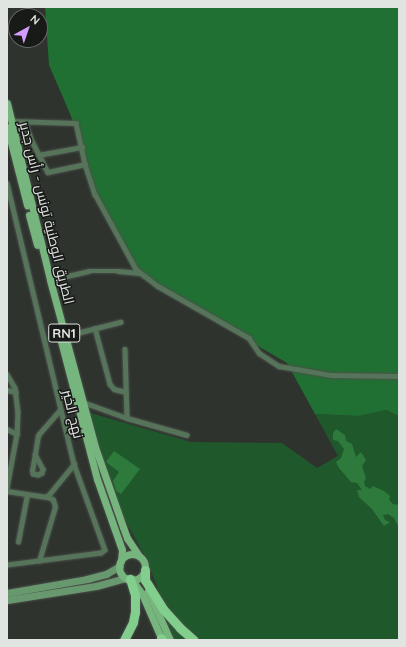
<!DOCTYPE html>
<html>
<head>
<meta charset="utf-8">
<style>
	body { margin:0 }
	#map { position:relative; width:406px; height:647px; overflow:hidden; background:#2e332e; font-family:Quicksand,Cairo,sans-serif }
	div>[style] { position:absolute }
	[style*='--x'] { left:calc(var(--x)*1px); top:calc(var(--y)*1px); width:calc(var(--w)*1px); rotate:calc(var(--a)*1deg) }
	.green>* { inset:0; background:#1f592b }
	.forest>* { inset:0; background:#217033 }
	.water>* { inset:0; background:#2d7a3c }
	.roads { filter:drop-shadow(0 0 1px #4b4f4b) drop-shadow(0 0 1px #4b4f4b) }
	.street>* { height:4.5px; margin:-2.25px; padding:0 2.25px; transform-origin:2.25px; border-radius:2.25px; background:#567459 }
	.secondary>* { height:7px; margin:-3.5px; padding:0 3.5px; transform-origin:3.5px; border-radius:3.5px; background:#68996e }
	.primary>* { height:7px; margin:-3.5px; padding:0 3.5px; transform-origin:3.5px; border-radius:3.5px; background:#76b57e }
	.primary>.ring { margin:-3.5px; padding:0; box-sizing:content-box; background:none; border:7px solid #76b57e; border-radius:50% }
	.highway>* { height:9px; margin:-4.5px; padding:0 4.5px; transform-origin:4.5px; border-radius:4.5px; background:#82cf8d }
	span { translate:-50% -50%; white-space:nowrap; text-align:center; line-height:1.15; -webkit-text-stroke:3px #181a18; paint-order:stroke }
	.shield-label span { padding:1px 3px; background:#181a18; border:1px solid; border-radius:3px; -webkit-text-stroke-width:0 }
	.shield-label { font-size:13px; color:#e1e5e2; font-weight:700 }
	.street-label { font-size:14px; color:#e1e5e2 }
	.frame { position:absolute; inset:0; border:8px solid #e1e5e2; pointer-events:none }
	.north { position:absolute; left:8px; top:8px; width:40px; height:40px; box-sizing:border-box; background:#181a18; border:1px solid #686b69; border-radius:50%; rotate:40deg; font-size:11px; font-weight:700; line-height:16px; text-align:center; color:#e1e5e2 }
	.north::after { content:''; display:block; margin:auto; width:14px; height:18px; background:#d19dfe; clip-path:polygon(50% 0,100% 100%,50% 72%,0 100%) }
</style>
</head>
<body>
<div id="map">
	<div class="green">
		<i style="clip-path:polygon(386px 410px,399px 416px,399px 640px,172px 640px,157px 605px,163px 602px,146px 558px,120px 511px,87px 412px,191px 442px,282px 443px,317px 468px,338px 456px,315px 414px,359px 416px)"></i>
	</div>
	<div class="forest">
		<i style="clip-path:polygon(45px 7px,399px 7px,399px 416px,386px 410px,359px 416px,315px 414px,287px 363px,141px 278px,134px 272px,94px 196px,71px 116px,49px 65px)"></i>
	</div>
	<div class="water">
		<i style="clip-path:polygon(336px 429px,345px 435px,346px 441px,352px 444px,356px 457px,361px 452px,366px 460px,362px 466px,366px 478px,364px 482px,365px 486px,370px 489px,373px 486px,384px 491px,390px 496px,389px 500px,393px 504px,399px 505px,399px 534px,398px 535px,399px 528px,394px 518px,388px 514px,383px 515px,385px 520px,390px 522px,384px 526px,372px 509px,359px 497px,357px 490px,362px 490px,357px 483px,351px 482px,339px 468px,336px 462px,341px 458px,344px 449px,338px 441px,333px 440px,333px 433px)"></i>
		<i style="clip-path:polygon(114px 451px,140px 469px,121px 494px,116px 491px,113px 481px,119px 472px,106px 462px)"></i>
	</div>
	<div class="roads">
		<div class="street">
			<i style="--x:11;--y:121;--w:65;--a:1.8"></i>
			<i style="--x:76;--y:123;--w:42;--a:77.6"></i>
			<i style="--x:85;--y:164;--w:32;--a:72"></i>
			<i style="--x:95;--y:194;--w:85;--a:61.3"></i>
			<i style="--x:136;--y:269;--w:28;--a:38"></i>
			<i style="--x:158;--y:286;--w:105;--a:29.7"></i>
			<i style="--x:249;--y:338;--w:18;--a:56"></i>
			<i style="--x:259;--y:353;--w:24;--a:33"></i>
			<i style="--x:279;--y:366;--w:53;--a:9.8"></i>
			<i style="--x:331;--y:375;--w:68;--a:0.8"></i>
			<i style="--x:25;--y:122;--w:20;--a:70"></i>
			<i style="--x:32;--y:141;--w:35;--a:63"></i>
			<i style="--x:48;--y:172;--w:38;--a:-12"></i>
			<i style="--x:38;--y:155;--w:45;--a:-10.3"></i>
			<i style="--x:7;--y:183;--w:289;--a:76.6"></i>
			<i style="--x:74;--y:464;--w:91;--a:70.2"></i>
			<i style="--x:105;--y:550;--w:5;--a:143"></i>
			<i style="--x:101;--y:553;--w:95;--a:172.7"></i>
			<i style="--x:50;--y:280;--w:40;--a:-13"></i>
			<i style="--x:89;--y:271;--w:29;--a:0"></i>
			<i style="--x:118;--y:271;--w:22;--a:5"></i>
			<i style="--x:95;--y:328;--w:58;--a:75"></i>
			<i style="--x:110;--y:384;--w:6;--a:51"></i>
			<i style="--x:114;--y:389;--w:12;--a:14"></i>
			<i style="--x:73;--y:334;--w:49;--a:-14.3"></i>
			<i style="--x:125;--y:349;--w:69;--a:88.3"></i>
			<i style="--x:7;--y:374;--w:16;--a:60"></i>
			<i style="--x:15;--y:388;--w:23;--a:83"></i>
			<i style="--x:18;--y:411;--w:23;--a:92"></i>
			<i style="--x:17;--y:434;--w:55;--a:100.5"></i>
			<i style="--x:7;--y:390;--w:9;--a:13"></i>
			<i style="--x:83;--y:402;--w:47;--a:20"></i>
			<i style="--x:127;--y:418;--w:62;--a:15.8"></i>
			<i style="--x:7;--y:429;--w:11;--a:27"></i>
			<i style="--x:35;--y:454;--w:17;--a:62"></i>
			<i style="--x:43;--y:469;--w:4;--a:104"></i>
			<i style="--x:42;--y:473;--w:4;--a:153"></i>
			<i style="--x:38;--y:475;--w:5;--a:-169"></i>
			<i style="--x:33;--y:474;--w:3;--a:-108"></i>
			<i style="--x:32;--y:471;--w:17;--a:-80"></i>
			<i style="--x:35;--y:454;--w:18;--a:-81"></i>
			<i style="--x:38;--y:436;--w:2;--a:-63"></i>
			<i style="--x:39;--y:434;--w:32;--a:-49"></i>
			<i style="--x:7;--y:491;--w:40;--a:8.5"></i>
			<i style="--x:47;--y:497;--w:43;--a:-50.7"></i>
			<i style="--x:18;--y:542;--w:48;--a:-79.2"></i>
			<i style="--x:39;--y:561;--w:56;--a:-73.5"></i>
			<i style="--x:55;--y:507;--w:7;--a:-106"></i>
			<i style="--x:53;--y:500;--w:7;--a:-153"></i>
		</div>
		<div class="secondary">
			<i style="--x:7;--y:593;--w:81;--a:-9.9"></i>
			<i style="--x:87;--y:579;--w:20;--a:-15"></i>
			<i style="--x:106;--y:574;--w:16;--a:-30"></i>
			<i style="--x:7;--y:600;--w:90;--a:-8.9"></i>
			<i style="--x:96;--y:586;--w:31;--a:-15"></i>
		</div>
		<div class="primary">
			<i style="--x:7;--y:103;--w:182;--a:76.3"></i>
			<i style="--x:50;--y:280;--w:173;--a:74.9"></i>
			<i style="--x:95;--y:447;--w:85;--a:70.7"></i>
			<i style="--x:123;--y:527;--w:12;--a:70"></i>
			<i style="--x:127;--y:538;--w:22;--a:56"></i>
			<i style="--x:7;--y:127;--w:81;--a:75.6"></i>
			<i style="--x:29;--y:215;--w:31;--a:75"></i>
			<i style="--x:61;--y:341;--w:143;--a:75.4"></i>
			<i style="--x:97;--y:479;--w:75;--a:70.6"></i>
			<i style="--x:122;--y:550;--w:11;--a:95"></i>
			<i class="ring" style="left:119px;top:554px;width:19px;height:19px"></i>
			<i style="--x:132;--y:580;--w:17;--a:54"></i>
			<i style="--x:142;--y:594;--w:50;--a:66.5"></i>
			<i style="--x:148;--y:591;--w:54;--a:65.8"></i>
		</div>
		<div class="highway">
			<i style="--x:145;--y:570;--w:10;--a:90"></i>
			<i style="--x:145;--y:580;--w:34;--a:58"></i>
			<i style="--x:163;--y:609;--w:25;--a:48"></i>
			<i style="--x:180;--y:628;--w:18;--a:41"></i>
			<i style="--x:161;--y:638;--w:2;--a:63"></i>
			<i style="--x:124;--y:640;--w:20;--a:-63"></i>
			<i style="--x:133;--y:622;--w:10;--a:-79"></i>
			<i style="--x:135;--y:612;--w:17;--a:-90"></i>
			<i style="--x:135;--y:595;--w:17;--a:-107"></i>
		</div>
	</div>
	<div class="shield-label">
		<span style="left:64px;top:333px">RN1</span>
	</div>
	<div class="street-label">
		<span style="left:47px;top:213px;rotate:76deg">الطريق الوطنية تونس - رأس جدير</span>
		<span style="left:73px;top:414px;rotate:76deg">نهج الخير</span>
	</div>
	<div class="frame"></div>
	<div class="north">N</div>
</div>
</body>
</html>
